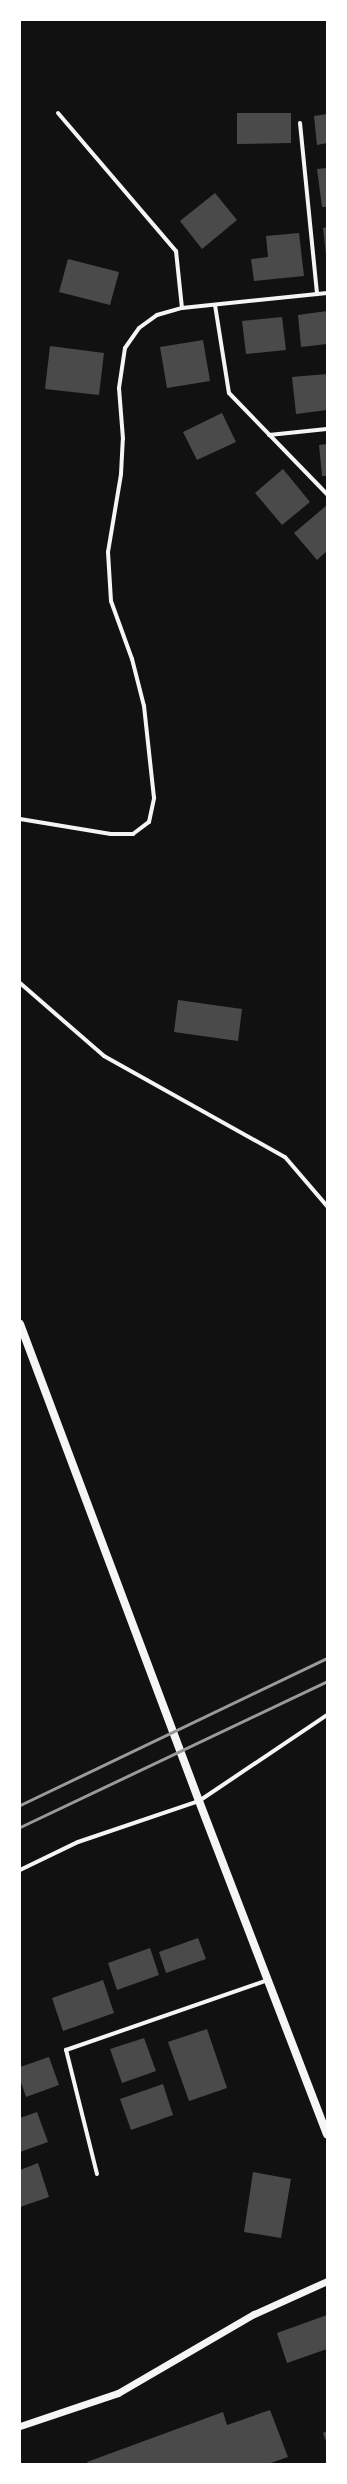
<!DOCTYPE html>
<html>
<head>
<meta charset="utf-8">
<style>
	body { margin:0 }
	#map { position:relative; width:347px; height:2484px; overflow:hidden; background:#111; font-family:Barlow,sans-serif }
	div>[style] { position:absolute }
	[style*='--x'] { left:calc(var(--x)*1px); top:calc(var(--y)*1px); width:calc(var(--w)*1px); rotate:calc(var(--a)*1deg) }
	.building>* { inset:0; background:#4a4a4a }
	.minor>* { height:4px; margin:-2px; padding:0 2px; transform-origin:2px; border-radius:2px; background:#f5f5f5 }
	.tertiary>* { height:7px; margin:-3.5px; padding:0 3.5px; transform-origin:3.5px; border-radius:3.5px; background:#f5f5f5 }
	.secondary>* { height:8px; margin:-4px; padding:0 4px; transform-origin:4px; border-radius:4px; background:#f5f5f5 }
	.rail>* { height:3px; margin:-1.5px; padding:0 1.5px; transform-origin:1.5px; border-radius:1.5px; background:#9a9a9a }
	span { translate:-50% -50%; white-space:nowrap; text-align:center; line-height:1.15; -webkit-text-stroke:3px #fff; paint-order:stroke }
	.frame { position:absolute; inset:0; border:21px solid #fff; pointer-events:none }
</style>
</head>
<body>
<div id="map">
	<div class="building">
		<i style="clip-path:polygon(237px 113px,291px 113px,291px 143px,237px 144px)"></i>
		<i style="clip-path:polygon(327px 114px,327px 143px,317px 145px,314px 116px)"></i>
		<i style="clip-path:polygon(327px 168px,327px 207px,322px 207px,317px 169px)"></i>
		<i style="clip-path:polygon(215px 193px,237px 220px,202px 249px,180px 221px)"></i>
		<i style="clip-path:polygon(327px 227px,327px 255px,326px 255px,323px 228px)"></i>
		<i style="clip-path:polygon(299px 233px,304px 276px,254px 281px,251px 259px,268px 257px,266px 236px)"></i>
		<i style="clip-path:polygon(68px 259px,119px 272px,110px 305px,59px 292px)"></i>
		<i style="clip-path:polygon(327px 311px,327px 344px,301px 347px,298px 315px)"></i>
		<i style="clip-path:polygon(282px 317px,286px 350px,246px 354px,242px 321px)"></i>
		<i style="clip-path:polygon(203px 340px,210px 381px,167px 388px,160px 347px)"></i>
		<i style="clip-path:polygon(50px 346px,104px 353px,99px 395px,45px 389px)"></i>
		<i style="clip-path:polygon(327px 374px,327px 410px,296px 414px,292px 377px)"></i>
		<i style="clip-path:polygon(222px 413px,236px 442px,197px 460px,183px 432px)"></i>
		<i style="clip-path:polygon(327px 444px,327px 476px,322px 476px,319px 445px)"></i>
		<i style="clip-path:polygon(283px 469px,310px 502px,282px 525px,255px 493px)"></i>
		<i style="clip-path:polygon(327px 505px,327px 551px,317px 560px,294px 533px)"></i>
		<i style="clip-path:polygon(178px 1000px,242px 1009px,238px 1041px,174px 1032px)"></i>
		<i style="clip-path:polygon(198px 1938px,206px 1959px,166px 1973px,159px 1952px)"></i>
		<i style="clip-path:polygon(150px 1948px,159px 1975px,117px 1990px,108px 1963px)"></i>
		<i style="clip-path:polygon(103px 1980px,114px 2013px,63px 2031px,52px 1998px)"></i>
		<i style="clip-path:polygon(207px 2029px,227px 2088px,189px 2101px,168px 2042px)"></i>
		<i style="clip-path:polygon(144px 2038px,156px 2071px,122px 2083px,110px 2049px)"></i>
		<i style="clip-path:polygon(49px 2057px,59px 2085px,26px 2097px,20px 2079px,20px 2067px)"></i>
		<i style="clip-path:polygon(163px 2084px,173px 2115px,131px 2130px,120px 2099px)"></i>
		<i style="clip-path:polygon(37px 2112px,48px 2142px,20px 2152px,20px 2118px)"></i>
		<i style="clip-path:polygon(38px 2163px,49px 2197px,20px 2207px,20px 2170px)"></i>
		<i style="clip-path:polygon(253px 2172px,291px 2179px,281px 2238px,244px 2232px)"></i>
		<i style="clip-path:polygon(327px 2315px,327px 2349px,287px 2363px,277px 2333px)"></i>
		<i style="clip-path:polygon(270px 2410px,288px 2457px,268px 2464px,88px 2464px,87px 2462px,223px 2412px,227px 2425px)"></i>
		<i style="clip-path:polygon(327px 2431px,327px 2444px,323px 2433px)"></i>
	</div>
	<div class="minor">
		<i style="--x:58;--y:113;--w:182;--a:49.5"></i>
		<i style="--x:176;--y:251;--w:57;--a:84"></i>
		<i style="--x:300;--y:123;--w:172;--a:84.3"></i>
		<i style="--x:215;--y:305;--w:89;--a:81"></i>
		<i style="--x:229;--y:393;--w:141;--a:45.9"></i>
		<i style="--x:269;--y:435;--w:58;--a:-5.9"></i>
		<i style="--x:20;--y:819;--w:92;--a:9.4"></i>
		<i style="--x:111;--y:834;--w:22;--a:0"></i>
		<i style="--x:133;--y:834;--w:20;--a:-37"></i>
		<i style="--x:149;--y:822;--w:25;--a:-78"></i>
		<i style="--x:154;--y:798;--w:93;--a:-96.2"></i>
		<i style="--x:144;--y:706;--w:49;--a:-104.3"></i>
		<i style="--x:132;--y:659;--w:62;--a:-109.9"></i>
		<i style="--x:111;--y:601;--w:49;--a:-93.5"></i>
		<i style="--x:108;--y:552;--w:79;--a:-80.5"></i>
		<i style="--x:121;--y:474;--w:35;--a:-87"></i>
		<i style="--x:123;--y:439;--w:51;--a:-94.5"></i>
		<i style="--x:119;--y:388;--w:40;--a:-81.5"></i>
		<i style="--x:125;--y:348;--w:24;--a:-55"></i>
		<i style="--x:139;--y:328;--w:22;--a:-36"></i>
		<i style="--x:157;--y:315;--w:26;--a:-16"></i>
		<i style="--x:182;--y:308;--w:146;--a:-5.9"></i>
		<i style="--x:20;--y:983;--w:111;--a:41"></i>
		<i style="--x:104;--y:1056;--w:207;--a:29.2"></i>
		<i style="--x:285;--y:1157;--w:65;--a:49.4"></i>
		<i style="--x:20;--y:1870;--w:64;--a:-25.8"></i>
		<i style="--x:78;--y:1842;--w:128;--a:-18.7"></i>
		<i style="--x:199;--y:1801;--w:154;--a:-33.9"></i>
		<i style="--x:97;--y:2174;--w:128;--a:-104"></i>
		<i style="--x:66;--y:2050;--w:214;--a:-19.1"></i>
	</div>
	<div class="tertiary">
		<i style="--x:20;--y:2426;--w:103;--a:-18.6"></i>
		<i style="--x:118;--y:2393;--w:157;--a:-30.2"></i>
		<i style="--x:254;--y:2314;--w:80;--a:-24.3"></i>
	</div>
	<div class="secondary">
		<i style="--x:20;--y:1324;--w:509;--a:69.43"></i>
		<i style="--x:199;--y:1801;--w:357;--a:69"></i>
	</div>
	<div class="rail">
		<i style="--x:20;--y:1805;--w:340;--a:-25.6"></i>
		<i style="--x:20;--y:1827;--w:340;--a:-25.4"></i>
	</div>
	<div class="frame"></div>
</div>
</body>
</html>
